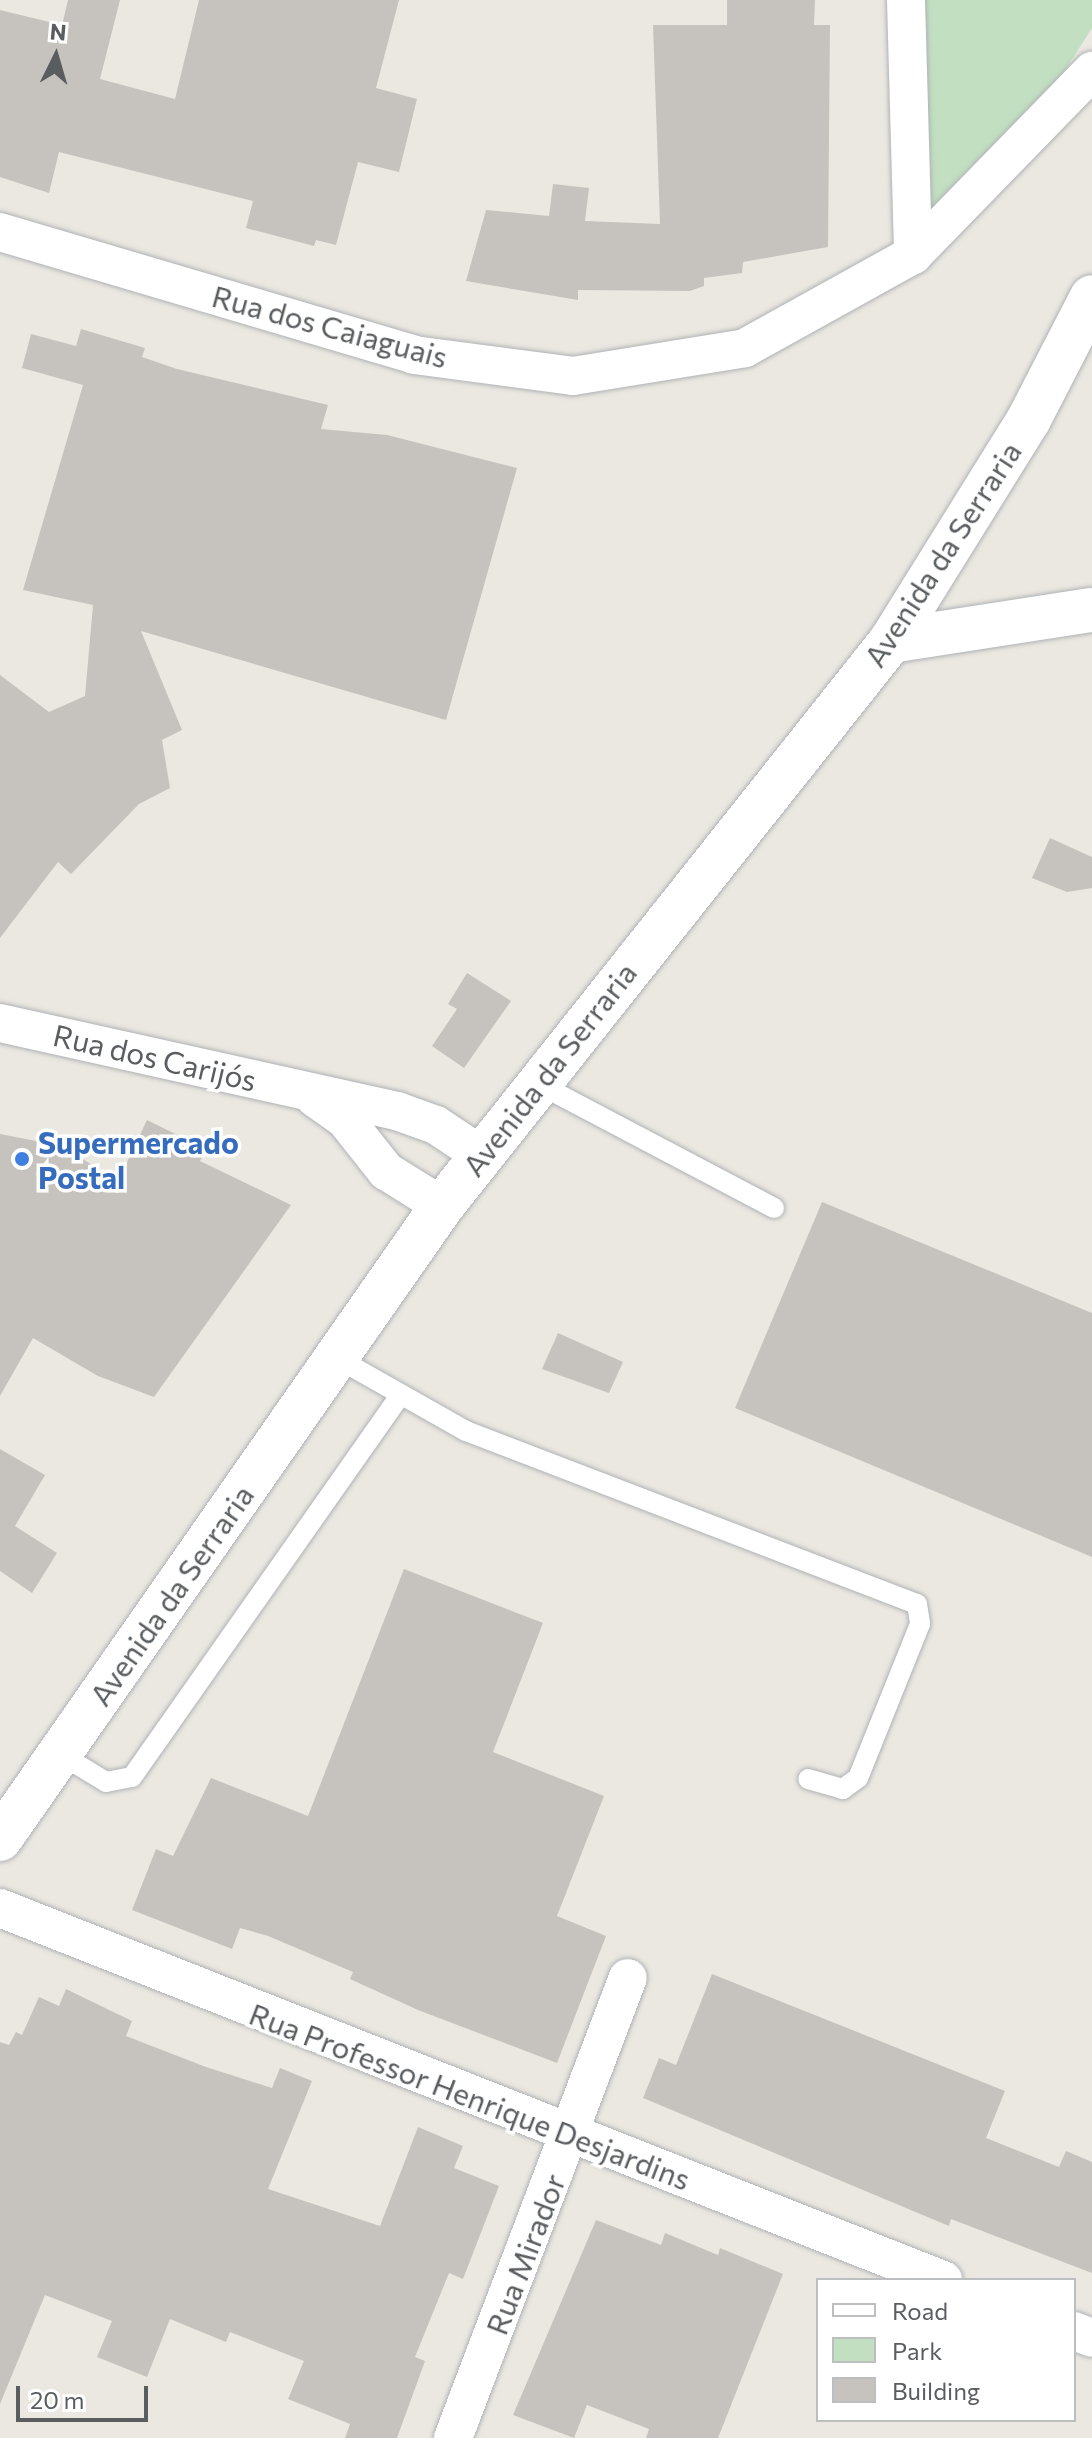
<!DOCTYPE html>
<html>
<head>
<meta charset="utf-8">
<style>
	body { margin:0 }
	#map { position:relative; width:1092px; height:2438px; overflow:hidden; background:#ebe8e1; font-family:Commissioner,sans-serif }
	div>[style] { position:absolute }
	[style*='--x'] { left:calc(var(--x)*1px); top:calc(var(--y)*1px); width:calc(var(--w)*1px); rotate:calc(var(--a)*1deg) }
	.green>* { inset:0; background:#c2dfc1 }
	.building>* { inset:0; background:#c6c3be }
	.roads { filter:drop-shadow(0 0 2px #afb2b5) drop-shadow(0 0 2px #afb2b5) }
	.lane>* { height:20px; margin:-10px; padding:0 10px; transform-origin:10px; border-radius:10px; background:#fff }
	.street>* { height:38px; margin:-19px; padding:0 19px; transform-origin:19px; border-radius:19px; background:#fff }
	.secondary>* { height:44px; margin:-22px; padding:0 22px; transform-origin:22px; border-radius:22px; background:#fff }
	.dots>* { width:22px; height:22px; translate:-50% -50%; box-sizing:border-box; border:4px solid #fff; border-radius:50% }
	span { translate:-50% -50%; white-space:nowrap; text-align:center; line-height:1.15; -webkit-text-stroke:7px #fff; paint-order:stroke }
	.street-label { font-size:30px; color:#5a5d60 }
	.shop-label { font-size:30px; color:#366cbe; font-weight:700 }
	.left { translate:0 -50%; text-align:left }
	.legend { position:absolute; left:816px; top:2278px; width:260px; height:144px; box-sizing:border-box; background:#fff; border:2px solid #bdbebf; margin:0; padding:10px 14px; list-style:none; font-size:24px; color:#5a5d60 }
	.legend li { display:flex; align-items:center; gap:16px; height:40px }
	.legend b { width:40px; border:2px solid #bdbebf }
	.north { position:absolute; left:16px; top:16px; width:80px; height:80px; -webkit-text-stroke:6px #fff; paint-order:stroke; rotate:5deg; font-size:22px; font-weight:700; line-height:32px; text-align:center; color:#5a5d60 }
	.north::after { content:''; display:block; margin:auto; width:28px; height:36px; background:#5a5d60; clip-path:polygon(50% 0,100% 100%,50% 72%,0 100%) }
	.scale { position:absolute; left:16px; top:2386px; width:132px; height:36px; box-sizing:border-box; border:4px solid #5a5d60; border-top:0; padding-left:10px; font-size:24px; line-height:28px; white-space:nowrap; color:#5a5d60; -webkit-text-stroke:6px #fff; paint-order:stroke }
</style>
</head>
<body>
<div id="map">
	<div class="green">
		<i style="clip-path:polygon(922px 0,1092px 0,1092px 28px,1064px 72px,929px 210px)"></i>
	</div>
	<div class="building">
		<i style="clip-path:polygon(68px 0,120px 0,100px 79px,175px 99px,199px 0,399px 0,376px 88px,417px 99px,399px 172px,358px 162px,336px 245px,316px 240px,314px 246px,246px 228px,253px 201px,59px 152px,49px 193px,0 177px,0 10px,62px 25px)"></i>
		<i style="clip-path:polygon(727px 0,815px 0,814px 25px,830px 25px,828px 247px,743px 262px,742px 273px,704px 278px,704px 286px,690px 291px,578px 290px,578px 300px,466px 281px,486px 210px,549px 216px,553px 184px,589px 188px,585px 221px,660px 224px,653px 25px,727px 25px)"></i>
		<i style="clip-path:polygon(81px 329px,145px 348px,142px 357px,177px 369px,328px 405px,321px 429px,387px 435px,517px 468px,446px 720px,141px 631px,182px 730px,162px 740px,170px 788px,139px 804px,71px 874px,58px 862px,0 938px,0 675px,49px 712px,85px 696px,93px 605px,23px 590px,83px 385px,22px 368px,31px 334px,76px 346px)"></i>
		<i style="clip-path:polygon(1050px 838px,1092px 857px,1092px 888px,1067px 892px,1032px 878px)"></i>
		<i style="clip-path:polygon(467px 973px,511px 1001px,464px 1068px,432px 1046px,457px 1009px,448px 1004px)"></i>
		<i style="clip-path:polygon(147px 1120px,206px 1149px,200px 1161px,291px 1205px,154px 1397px,98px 1376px,33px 1338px,0 1396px,0 1134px,62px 1146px,118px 1181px)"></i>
		<i style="clip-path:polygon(822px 1202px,1092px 1313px,1092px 1557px,735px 1408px)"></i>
		<i style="clip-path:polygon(558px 1333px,623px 1362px,609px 1393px,542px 1369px)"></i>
		<i style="clip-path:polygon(0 1449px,45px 1475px,15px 1526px,57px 1553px,32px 1593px,0 1571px)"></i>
		<i style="clip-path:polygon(404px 1569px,543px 1623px,493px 1752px,604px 1796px,557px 1916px,606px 1936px,557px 2063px,418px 2010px,350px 1979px,353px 1972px,268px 1936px,240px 1928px,232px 1949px,132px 1910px,156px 1849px,173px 1856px,211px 1778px,308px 1816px)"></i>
		<i style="clip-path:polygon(712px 1974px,1005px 2091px,986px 2138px,1059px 2167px,1066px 2151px,1092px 2162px,1092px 2273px,951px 2219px,949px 2226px,643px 2098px,659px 2058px,676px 2065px)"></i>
		<i style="clip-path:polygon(66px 1989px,132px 2021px,126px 2036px,206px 2067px,272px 2088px,280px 2068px,312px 2081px,268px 2189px,380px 2226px,418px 2127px,463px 2146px,454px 2168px,499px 2186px,463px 2279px,449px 2273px,415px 2357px,425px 2361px,397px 2438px,345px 2438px,350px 2424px,288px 2399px,304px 2361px,230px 2332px,226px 2342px,170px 2319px,147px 2377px,97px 2357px,112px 2321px,45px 2295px,0 2404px,0 2042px,9px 2045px,16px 2032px,22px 2035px,39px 1997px,59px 2006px)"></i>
		<i style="clip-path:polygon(596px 2220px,661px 2245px,665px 2233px,718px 2255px,720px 2248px,783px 2274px,718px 2438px,646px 2438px,649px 2429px,587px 2405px,574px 2438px,513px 2415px)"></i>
	</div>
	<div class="roads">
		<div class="lane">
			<i style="--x:537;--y:1083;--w:268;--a:27.8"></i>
			<i style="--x:335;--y:1357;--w:150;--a:29.5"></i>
			<i style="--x:466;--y:1431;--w:483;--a:21"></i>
			<i style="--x:917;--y:1604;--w:20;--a:81"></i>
			<i style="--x:920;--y:1624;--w:166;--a:111.9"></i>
			<i style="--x:858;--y:1778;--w:19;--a:144"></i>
			<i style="--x:843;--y:1789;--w:36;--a:-164"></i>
			<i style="--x:60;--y:1754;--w:54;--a:31.3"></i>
			<i style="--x:106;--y:1782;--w:26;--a:-11"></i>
			<i style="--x:132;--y:1777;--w:466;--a:-54.9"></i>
		</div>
		<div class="street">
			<i style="--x:906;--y:0;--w:255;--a:88.4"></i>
			<i style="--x:0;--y:232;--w:432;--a:16.5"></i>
			<i style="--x:414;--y:355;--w:160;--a:7.5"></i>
			<i style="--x:573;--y:376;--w:174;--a:-9.2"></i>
			<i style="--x:745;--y:348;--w:192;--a:-29"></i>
			<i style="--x:913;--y:255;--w:257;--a:-45.8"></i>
			<i style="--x:0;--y:1023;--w:407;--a:12.5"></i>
			<i style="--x:397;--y:1111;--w:41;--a:19.7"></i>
			<i style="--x:436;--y:1125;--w:54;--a:33.7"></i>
			<i style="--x:315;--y:1098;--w:35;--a:35"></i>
			<i style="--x:344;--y:1118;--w:68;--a:51.6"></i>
			<i style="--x:386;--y:1171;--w:66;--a:32"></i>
			<i style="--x:0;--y:1908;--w:1014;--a:21.53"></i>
			<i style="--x:1074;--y:2331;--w:19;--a:21"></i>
			<i style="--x:453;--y:2438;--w:492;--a:-69.2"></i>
		</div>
		<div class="secondary">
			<i style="--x:891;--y:641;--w:203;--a:-8.8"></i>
			<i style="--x:0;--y:1839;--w:772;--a:-55.07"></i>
			<i style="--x:442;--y:1206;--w:722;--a:-51.53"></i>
			<i style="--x:891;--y:641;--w:261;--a:-58.1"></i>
			<i style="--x:1029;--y:419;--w:137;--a:-62.7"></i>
		</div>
	</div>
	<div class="dots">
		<i style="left:22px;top:1159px;background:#3f7fe0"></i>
	</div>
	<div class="street-label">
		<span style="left:330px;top:326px;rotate:15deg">Rua dos Caiaguais</span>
		<span style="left:942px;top:554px;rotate:-57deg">Avenida da Serraria</span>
		<span style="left:155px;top:1057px;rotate:13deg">Rua dos Carijós</span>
		<span style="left:549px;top:1069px;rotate:-52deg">Avenida da Serraria</span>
		<span style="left:171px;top:1595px;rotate:-55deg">Avenida da Serraria</span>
		<span style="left:470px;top:2096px;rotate:21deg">Rua Professor Henrique Desjardins</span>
		<span style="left:525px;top:2254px;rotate:-69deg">Rua Mirador</span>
	</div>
	<div class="shop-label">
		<span class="left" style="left:38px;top:1159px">Supermercado<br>Postal</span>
	</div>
	<ul class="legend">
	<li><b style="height:10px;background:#fff"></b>Road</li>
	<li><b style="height:22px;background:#c2dfc1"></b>Park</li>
	<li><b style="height:22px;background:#c6c3be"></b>Building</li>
	</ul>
	<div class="north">N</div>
	<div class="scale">20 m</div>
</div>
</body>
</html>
